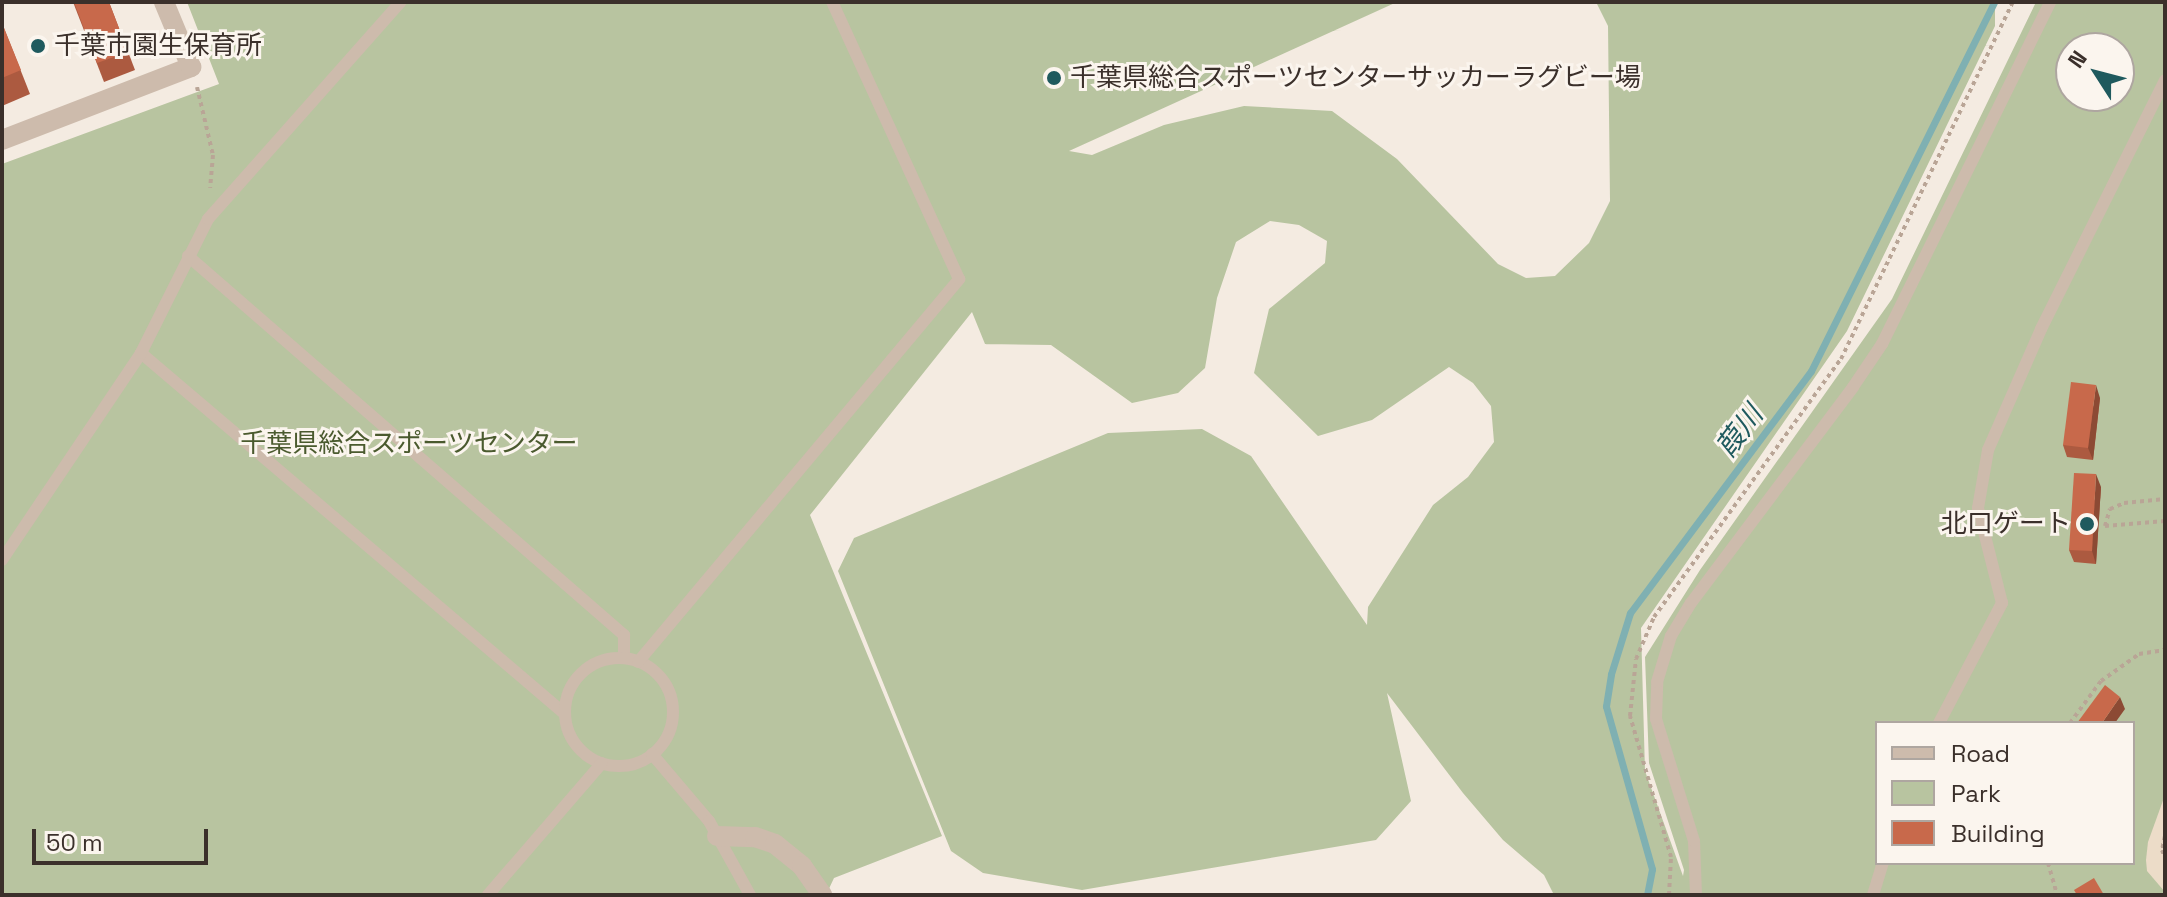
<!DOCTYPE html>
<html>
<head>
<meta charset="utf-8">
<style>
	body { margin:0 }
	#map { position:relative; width:2167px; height:897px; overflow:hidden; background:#f4ebe1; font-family:"Space Grotesk","Noto Sans JP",sans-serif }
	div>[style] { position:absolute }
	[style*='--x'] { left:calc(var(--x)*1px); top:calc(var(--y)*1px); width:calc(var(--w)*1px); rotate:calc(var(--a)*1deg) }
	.green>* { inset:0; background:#b8c4a0 }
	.plaza>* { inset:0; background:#ecdcc8 }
	.stream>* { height:7px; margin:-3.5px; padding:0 3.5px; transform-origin:3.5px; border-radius:3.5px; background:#7fb0b2 }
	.path>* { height:4px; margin-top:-2px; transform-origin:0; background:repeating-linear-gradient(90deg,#b9a596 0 4px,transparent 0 8px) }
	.service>* { height:12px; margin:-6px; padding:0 6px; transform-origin:6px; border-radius:6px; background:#cdbbac }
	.service>.ring { margin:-6px; padding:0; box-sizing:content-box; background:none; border:12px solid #cdbbac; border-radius:50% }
	.minor>* { height:20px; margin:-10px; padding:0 10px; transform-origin:10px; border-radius:10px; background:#cdbbac }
	.wall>* { inset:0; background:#ac5a40 }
	.shaded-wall>* { inset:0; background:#8c4a34 }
	.building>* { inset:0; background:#c8694b }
	.dots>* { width:22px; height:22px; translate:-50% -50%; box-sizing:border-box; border:4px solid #fbf5ee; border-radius:50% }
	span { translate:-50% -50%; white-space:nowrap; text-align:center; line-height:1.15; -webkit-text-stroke:6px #fbf5ee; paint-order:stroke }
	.poi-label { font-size:26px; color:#3b302b }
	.left { translate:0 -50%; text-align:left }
	.right { translate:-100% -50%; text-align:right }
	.park-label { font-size:26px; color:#4a5a2e }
	.water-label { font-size:28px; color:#1f5a5e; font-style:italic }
	.frame { position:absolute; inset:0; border:4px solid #3b302b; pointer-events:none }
	.legend { position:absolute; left:1875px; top:721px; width:260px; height:144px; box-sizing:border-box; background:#fbf5ee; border:2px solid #aea6a0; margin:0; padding:10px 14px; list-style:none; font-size:24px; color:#3b302b }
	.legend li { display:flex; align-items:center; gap:16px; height:40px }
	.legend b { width:40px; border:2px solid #aea6a0 }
	.north { position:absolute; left:2055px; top:32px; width:80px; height:80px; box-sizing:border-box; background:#fbf5ee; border:2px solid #aea6a0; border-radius:50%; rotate:306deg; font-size:22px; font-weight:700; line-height:32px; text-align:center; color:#3b302b }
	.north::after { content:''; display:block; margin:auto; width:28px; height:36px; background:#1f5a5e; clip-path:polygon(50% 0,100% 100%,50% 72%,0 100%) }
	.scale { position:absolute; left:32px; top:829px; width:176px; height:36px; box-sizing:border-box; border:4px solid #3b302b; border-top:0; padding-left:10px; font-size:24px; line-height:28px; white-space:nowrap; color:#3b302b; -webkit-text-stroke:6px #fbf5ee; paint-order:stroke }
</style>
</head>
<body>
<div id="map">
	<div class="green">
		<i style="clip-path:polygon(evenodd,187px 2px,1397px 2px,1069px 151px,1092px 155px,1164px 125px,1244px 106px,1332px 111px,1397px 159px,1498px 264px,1526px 278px,1555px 276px,1589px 243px,1610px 201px,1608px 26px,1596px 2px,1995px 2px,1995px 26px,1847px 331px,1641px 628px,1645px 771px,1683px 876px,1684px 870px,1649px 763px,1645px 657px,1700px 570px,1892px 299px,2036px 2px,2165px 2px,2165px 895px,1554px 895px,1544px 875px,1503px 840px,1463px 793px,1387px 693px,1411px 801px,1376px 840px,1082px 890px,983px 873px,951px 851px,838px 571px,854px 538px,1108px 433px,1202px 429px,1251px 456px,1367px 625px,1368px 607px,1433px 505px,1468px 477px,1494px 442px,1491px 406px,1473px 383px,1449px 367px,1372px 420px,1318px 436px,1254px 373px,1269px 309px,1325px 263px,1327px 241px,1299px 225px,1270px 221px,1236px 242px,1217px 298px,1205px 368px,1178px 393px,1132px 403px,1051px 345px,985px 344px,972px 312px,810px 515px,942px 836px,834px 878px,826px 895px,2px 895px,2px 164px,219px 84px,187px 2px,2071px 48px,2119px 48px,2119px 96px,2071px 96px,2071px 48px,187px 2px,1877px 723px,2133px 723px,2133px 863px,1877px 863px,1877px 723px)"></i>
	</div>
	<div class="plaza">
		<i style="clip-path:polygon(2165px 795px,2165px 892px,2147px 871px,2146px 860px,2148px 842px)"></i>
	</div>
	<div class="stream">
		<i style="--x:1647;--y:895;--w:26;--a:-79"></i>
		<i style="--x:1652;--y:869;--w:169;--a:-105.8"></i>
		<i style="--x:1606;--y:706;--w:32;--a:-81"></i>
		<i style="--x:1611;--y:674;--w:64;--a:-72.7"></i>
		<i style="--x:1630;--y:613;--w:302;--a:-53.2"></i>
		<i style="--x:1811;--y:371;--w:412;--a:-63.6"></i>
	</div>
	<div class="path">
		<i style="--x:197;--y:87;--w:70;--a:76.8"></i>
		<i style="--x:213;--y:155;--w:33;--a:95"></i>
		<i style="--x:2105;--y:526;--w:18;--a:-74"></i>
		<i style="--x:2110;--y:509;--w:15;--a:-23"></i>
		<i style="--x:2124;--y:503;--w:41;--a:-5.6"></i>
		<i style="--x:2105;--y:526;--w:60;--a:-4.8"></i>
		<i style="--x:2070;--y:723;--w:52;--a:-53.6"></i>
		<i style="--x:2101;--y:681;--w:47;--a:-35.4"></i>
		<i style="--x:2139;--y:654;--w:26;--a:-9"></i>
		<i style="--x:2165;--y:836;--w:14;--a:102"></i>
		<i style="--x:2162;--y:850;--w:9;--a:69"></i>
		<i style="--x:2048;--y:863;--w:33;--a:74"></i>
		<i style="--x:1669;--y:895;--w:38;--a:-87"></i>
		<i style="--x:1671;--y:857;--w:147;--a:-106.2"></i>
		<i style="--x:1630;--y:716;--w:57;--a:-84"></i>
		<i style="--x:1636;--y:659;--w:46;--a:-66.8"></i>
		<i style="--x:1654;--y:617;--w:319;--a:-54.1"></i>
		<i style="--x:1841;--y:359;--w:396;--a:-64.3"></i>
	</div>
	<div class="service">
		<i style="--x:188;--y:256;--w:578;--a:41"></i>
		<i style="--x:624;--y:635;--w:23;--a:90"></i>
		<i style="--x:141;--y:353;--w:557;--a:40.41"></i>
		<i style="--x:2;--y:560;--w:249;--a:-56.1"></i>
		<i style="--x:141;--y:353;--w:150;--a:-63.4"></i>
		<i style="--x:208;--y:219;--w:290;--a:-48.4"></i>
		<i class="ring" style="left:565px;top:658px;width:96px;height:96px"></i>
		<i style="--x:638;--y:662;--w:500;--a:-50"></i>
		<i style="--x:959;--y:279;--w:305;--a:-114.6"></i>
		<i style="--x:1939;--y:723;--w:136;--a:-62.3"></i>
		<i style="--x:2002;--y:603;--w:98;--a:-104.2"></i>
		<i style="--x:1978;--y:508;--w:59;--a:-80.2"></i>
		<i style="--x:1988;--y:450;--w:132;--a:-66.3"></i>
		<i style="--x:2041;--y:329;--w:278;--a:-63.5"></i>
		<i style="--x:652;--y:754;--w:88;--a:49.6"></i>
		<i style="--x:709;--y:821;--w:85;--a:61"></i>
		<i style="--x:488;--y:895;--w:174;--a:-49.2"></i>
		<i style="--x:1696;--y:895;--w:54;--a:-92.1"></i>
		<i style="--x:1694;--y:841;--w:128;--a:-107.3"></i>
		<i style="--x:1656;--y:719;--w:37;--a:-88"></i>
		<i style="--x:1657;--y:682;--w:48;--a:-73.1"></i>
		<i style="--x:1671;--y:636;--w:39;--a:-59"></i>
		<i style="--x:1691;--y:603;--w:270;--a:-53.1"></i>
		<i style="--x:1853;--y:387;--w:52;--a:-56"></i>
		<i style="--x:1882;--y:344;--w:381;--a:-63.8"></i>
		<i style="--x:1873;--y:895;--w:34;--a:-73"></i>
	</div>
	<div class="minor">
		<i style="--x:2;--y:140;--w:203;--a:-21.1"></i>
		<i style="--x:191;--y:67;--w:70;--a:-112.6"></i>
		<i style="--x:717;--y:836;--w:38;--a:2"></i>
		<i style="--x:755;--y:837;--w:21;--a:19"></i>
		<i style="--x:775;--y:844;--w:35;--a:39"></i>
		<i style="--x:802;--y:866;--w:35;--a:55"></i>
	</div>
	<div class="wall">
		<i style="clip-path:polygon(73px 2px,109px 2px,135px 70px,104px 82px)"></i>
		<i style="clip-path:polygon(2px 23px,30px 94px,2px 106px)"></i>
		<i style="clip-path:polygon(2100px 398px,2093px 460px,2067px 457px,2063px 445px)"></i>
		<i style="clip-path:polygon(2101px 487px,2096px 564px,2074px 562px,2069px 550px)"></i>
	</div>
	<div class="shaded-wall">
		<i style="clip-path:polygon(2096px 385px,2100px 398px,2093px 460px,2088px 448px)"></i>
		<i style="clip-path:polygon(2096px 474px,2101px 487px,2096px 564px,2092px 551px)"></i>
		<i style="clip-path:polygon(2120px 697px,2125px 709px,2115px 723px,2102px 723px)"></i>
	</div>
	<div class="building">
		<i style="clip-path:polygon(74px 2px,109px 2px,128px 52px,97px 63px)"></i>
		<i style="clip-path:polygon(2px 23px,21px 70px,2px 78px)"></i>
		<i style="clip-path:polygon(2071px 382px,2096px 385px,2088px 448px,2063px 445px)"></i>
		<i style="clip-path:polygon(2074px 473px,2096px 474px,2092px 551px,2069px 550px)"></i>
		<i style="clip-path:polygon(2105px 685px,2120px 697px,2102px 723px,2077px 723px)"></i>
		<i style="clip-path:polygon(2094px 878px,2104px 895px,2077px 895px,2074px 890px)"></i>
	</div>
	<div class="dots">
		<i style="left:38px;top:46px;background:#1f5a5e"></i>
		<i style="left:1054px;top:78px;background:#1f5a5e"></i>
		<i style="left:2087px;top:524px;background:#1f5a5e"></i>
	</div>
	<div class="poi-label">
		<span class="left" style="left:54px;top:46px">千葉市園生保育所</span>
		<span class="left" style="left:1070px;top:78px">千葉県総合スポーツセンターサッカーラグビー場</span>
		<span class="right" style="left:2071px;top:524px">北口ゲート</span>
	</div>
	<div class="park-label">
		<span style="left:409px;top:444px">千葉県総合スポーツセンター</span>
	</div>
	<div class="water-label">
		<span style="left:1739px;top:431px;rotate:-53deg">葭川</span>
	</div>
	<div class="frame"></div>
	<ul class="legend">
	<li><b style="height:10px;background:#cdbbac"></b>Road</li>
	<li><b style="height:22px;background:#b8c4a0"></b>Park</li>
	<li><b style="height:22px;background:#c8694b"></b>Building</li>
	</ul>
	<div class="north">N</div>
	<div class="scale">50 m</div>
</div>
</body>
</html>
